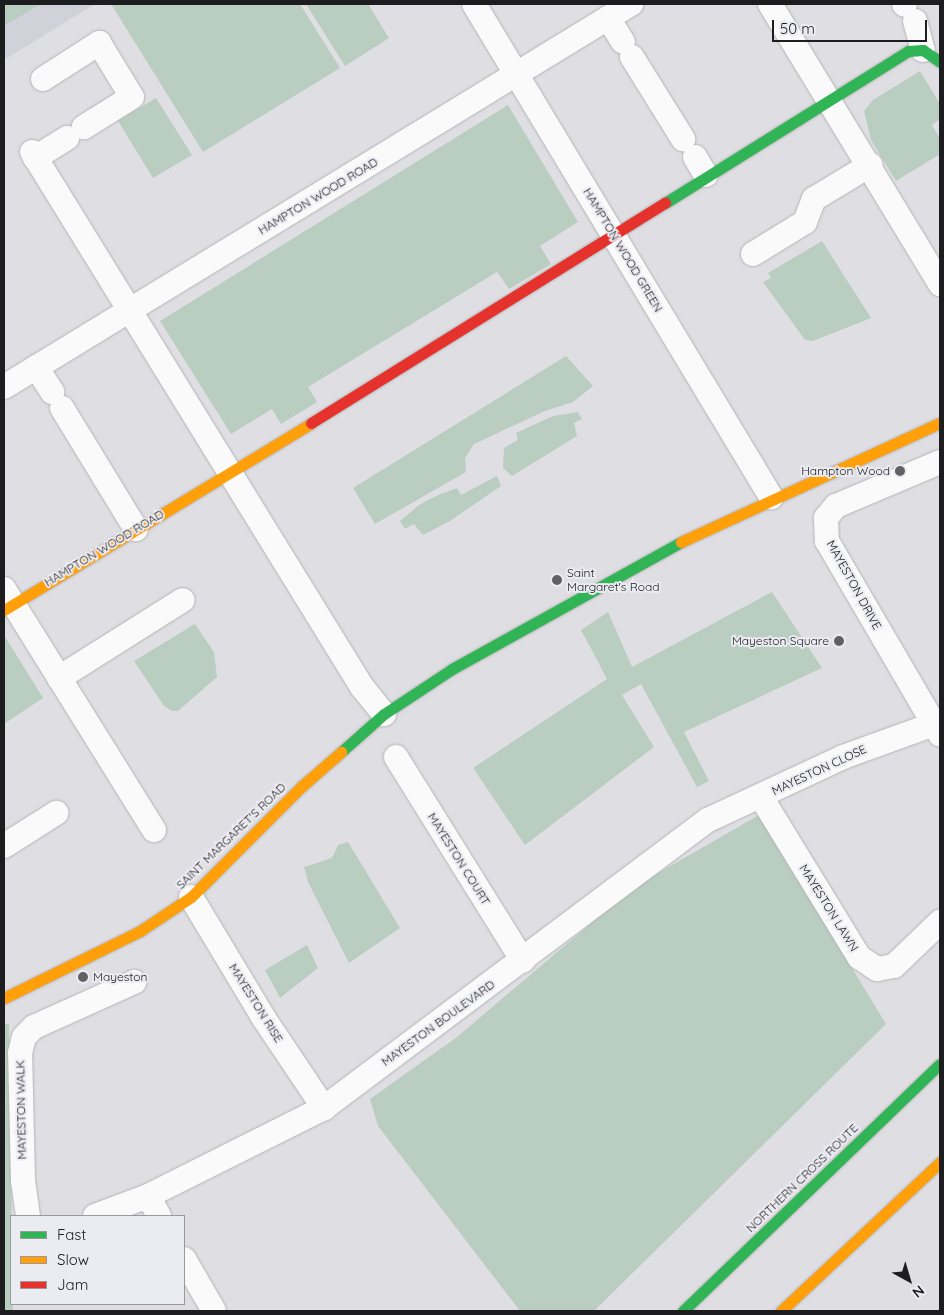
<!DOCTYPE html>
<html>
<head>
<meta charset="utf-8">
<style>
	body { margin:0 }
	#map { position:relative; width:944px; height:1315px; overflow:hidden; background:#dfdfe3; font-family:Quicksand,sans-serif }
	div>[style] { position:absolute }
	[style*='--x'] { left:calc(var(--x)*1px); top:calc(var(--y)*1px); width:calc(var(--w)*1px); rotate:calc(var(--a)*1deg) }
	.built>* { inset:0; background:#d1d1da }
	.green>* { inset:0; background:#b9cdc1 }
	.roads { filter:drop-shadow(0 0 1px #b4b4b6) drop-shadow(0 0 1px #b4b4b6) }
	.street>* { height:24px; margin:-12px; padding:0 12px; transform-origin:12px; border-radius:12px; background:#fafafb }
	.fast>* { height:11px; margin:-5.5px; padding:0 5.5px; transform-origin:5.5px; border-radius:5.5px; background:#30b455 }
	.slow>* { height:11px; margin:-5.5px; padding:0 5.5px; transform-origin:5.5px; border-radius:5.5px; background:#ff9f0a }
	.jam>* { height:11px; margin:-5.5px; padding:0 5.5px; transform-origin:5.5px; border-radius:5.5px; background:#e5322d }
	.dots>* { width:14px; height:14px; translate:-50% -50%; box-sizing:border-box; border:2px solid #ebebf2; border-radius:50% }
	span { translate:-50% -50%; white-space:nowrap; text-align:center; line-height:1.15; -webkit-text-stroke:4px #ebebf2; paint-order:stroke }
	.street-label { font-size:12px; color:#1d1d1f }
	.poi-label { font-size:12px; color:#1d1d1f }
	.right { translate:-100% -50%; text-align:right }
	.left { translate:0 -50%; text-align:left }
	.frame { position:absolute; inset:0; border:5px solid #1d1d1f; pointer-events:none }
	.legend { position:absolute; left:10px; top:1215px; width:175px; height:90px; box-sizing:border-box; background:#ebebf2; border:1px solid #99999e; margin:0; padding:6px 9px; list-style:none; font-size:15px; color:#1d1d1f }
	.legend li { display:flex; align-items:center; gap:10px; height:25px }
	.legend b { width:25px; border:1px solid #99999e }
	.north { position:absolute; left:884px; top:1255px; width:50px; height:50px; -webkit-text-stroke:4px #ebebf2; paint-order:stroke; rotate:141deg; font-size:14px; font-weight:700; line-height:20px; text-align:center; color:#1d1d1f }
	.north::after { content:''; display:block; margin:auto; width:18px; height:22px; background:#1d1d1f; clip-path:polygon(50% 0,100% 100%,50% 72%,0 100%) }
	.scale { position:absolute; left:772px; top:20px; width:155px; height:22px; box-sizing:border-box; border:2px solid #1d1d1f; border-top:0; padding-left:6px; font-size:15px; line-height:18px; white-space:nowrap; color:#1d1d1f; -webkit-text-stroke:4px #ebebf2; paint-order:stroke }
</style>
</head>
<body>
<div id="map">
	<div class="built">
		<i style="clip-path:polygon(4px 4px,95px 4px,4px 60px)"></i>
	</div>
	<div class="green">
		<i style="clip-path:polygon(4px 4px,41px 4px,4px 26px)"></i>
		<i style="clip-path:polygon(111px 4px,300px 4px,340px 68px,203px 152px)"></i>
		<i style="clip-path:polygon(306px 4px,368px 4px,389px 38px,345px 66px)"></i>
		<i style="clip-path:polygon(920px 71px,940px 104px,940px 119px,932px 125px,940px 139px,940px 154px,896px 181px,871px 140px,864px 111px,873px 100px)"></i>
		<i style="clip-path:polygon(156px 98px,192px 155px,153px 178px,118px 121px)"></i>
		<i style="clip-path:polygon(508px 105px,578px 222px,540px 246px,551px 264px,509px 289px,497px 272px,308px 387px,317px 402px,281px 424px,272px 409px,231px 434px,160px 321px)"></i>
		<i style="clip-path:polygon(822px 241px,871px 318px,813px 341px,805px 340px,763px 282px,771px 278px,768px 273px)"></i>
		<i style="clip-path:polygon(566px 356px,593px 386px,573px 402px,545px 411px,474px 444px,465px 458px,466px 472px,375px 524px,353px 488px)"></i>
		<i style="clip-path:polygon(578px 412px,582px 419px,574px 423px,577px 436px,512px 476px,503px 468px,504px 448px,518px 440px,516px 433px,553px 416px)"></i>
		<i style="clip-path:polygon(497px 476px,501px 486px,450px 521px,423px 535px,414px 524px,405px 529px,400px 521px,419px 505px,438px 495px,457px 488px,461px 495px)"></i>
		<i style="clip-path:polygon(772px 592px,822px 668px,684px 732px,709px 781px,697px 787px,641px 684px,622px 695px,654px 747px,525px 845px,473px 768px,607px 679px,581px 630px,608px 612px,632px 667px)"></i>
		<i style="clip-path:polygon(195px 624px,214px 652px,217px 677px,178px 711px,172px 711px,164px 706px,134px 661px)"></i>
		<i style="clip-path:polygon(4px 635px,43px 698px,4px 724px)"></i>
		<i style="clip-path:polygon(759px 815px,886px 1024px,594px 1311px,520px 1311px,378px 1126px,370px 1099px,457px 1037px,634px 887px)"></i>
		<i style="clip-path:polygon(348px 842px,400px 928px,349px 963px,308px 882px,304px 867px,332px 858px,338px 845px)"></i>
		<i style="clip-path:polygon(307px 945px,318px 968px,280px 998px,265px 970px)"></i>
		<i style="clip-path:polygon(9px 1023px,13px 1311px,4px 1311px,4px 1025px)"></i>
	</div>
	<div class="roads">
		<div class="street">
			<i style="--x:474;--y:4;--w:576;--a:58.93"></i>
			<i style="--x:770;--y:4;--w:328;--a:58.7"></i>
			<i style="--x:904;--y:4;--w:1;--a:45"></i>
			<i style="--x:608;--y:18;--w:28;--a:58"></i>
			<i style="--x:915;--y:21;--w:30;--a:75"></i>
			<i style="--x:632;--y:57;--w:97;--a:58.1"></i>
			<i style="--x:43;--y:79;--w:67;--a:-32.7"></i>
			<i style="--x:99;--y:43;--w:63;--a:58.6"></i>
			<i style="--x:132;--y:97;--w:57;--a:148"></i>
			<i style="--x:32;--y:152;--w:629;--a:58.33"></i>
			<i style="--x:362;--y:687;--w:35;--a:51"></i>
			<i style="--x:695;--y:157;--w:21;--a:59"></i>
			<i style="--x:35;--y:158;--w:38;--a:-32"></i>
			<i style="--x:753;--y:254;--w:61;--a:-31.6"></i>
			<i style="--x:805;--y:222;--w:25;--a:-69"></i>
			<i style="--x:814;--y:199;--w:66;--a:-31.3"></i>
			<i style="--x:36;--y:367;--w:30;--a:57"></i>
			<i style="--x:4;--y:387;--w:735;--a:-31.42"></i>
			<i style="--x:62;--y:408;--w:142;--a:58.6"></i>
			<i style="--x:940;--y:462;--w:113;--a:157.1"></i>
			<i style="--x:836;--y:506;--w:16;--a:130"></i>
			<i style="--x:826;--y:518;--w:23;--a:88"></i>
			<i style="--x:827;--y:541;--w:224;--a:59.7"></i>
			<i style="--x:4;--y:589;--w:284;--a:58.1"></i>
			<i style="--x:59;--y:678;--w:146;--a:-32.2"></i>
			<i style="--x:396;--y:757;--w:240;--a:58.1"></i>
			<i style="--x:761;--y:797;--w:188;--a:58.5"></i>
			<i style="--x:859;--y:957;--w:22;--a:34"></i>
			<i style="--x:877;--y:969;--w:17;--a:-10"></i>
			<i style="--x:894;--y:966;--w:64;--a:-43.7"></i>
			<i style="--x:4;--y:846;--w:62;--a:-32.4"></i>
			<i style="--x:191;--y:897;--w:140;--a:59"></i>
			<i style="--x:263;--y:1017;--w:110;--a:56.2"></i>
			<i style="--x:148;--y:1196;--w:23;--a:61"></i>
			<i style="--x:28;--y:1216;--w:35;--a:-98"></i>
			<i style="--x:23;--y:1181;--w:128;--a:-91.3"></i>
			<i style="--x:20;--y:1053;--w:16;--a:-76"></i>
			<i style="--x:24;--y:1037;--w:14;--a:-45"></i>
			<i style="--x:34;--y:1027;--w:110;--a:-24.2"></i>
			<i style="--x:95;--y:1216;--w:57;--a:-20.7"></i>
			<i style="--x:148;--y:1196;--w:197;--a:-26.6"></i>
			<i style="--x:324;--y:1108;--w:480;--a:-36.9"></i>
			<i style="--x:708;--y:820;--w:149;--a:-25"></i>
			<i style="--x:843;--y:757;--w:97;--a:-19.9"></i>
			<i style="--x:184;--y:1259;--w:60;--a:60"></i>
		</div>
		<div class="fast">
			<i style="--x:665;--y:203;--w:287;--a:-32"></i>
			<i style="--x:908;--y:51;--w:15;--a:-4"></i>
			<i style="--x:923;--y:50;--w:21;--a:35"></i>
			<i style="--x:341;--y:752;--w:57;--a:-41.5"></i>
			<i style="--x:384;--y:714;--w:82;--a:-33.5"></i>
			<i style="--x:452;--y:669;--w:262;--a:-29"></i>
			<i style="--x:683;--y:1311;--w:356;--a:-43.9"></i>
		</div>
		<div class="slow">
			<i style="--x:681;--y:542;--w:285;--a:-24.7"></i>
			<i style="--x:4;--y:610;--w:359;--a:-31.3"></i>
			<i style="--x:4;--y:998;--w:152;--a:-26.2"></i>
			<i style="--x:140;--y:931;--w:61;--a:-33.7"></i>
			<i style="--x:191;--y:897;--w:157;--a:-45"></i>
			<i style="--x:302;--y:786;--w:52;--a:-41.1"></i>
			<i style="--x:781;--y:1311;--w:218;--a:-43.1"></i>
		</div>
		<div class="jam">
			<i style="--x:311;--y:423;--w:417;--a:-31.9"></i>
		</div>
	</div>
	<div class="dots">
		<i style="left:900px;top:471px;background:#616164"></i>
		<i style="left:557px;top:580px;background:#616164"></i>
		<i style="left:839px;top:641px;background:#616164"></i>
		<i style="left:83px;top:977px;background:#616164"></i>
	</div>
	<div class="street-label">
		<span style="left:318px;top:196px;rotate:-31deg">HAMPTON WOOD ROAD</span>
		<span style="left:623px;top:250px;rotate:59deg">HAMPTON WOOD GREEN</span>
		<span style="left:104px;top:548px;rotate:-31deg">HAMPTON WOOD ROAD</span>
		<span style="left:854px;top:585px;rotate:61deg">MAYESTON DRIVE</span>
		<span style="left:819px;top:770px;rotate:-25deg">MAYESTON CLOSE</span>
		<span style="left:231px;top:836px;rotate:-44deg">SAINT MARGARET'S ROAD</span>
		<span style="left:459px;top:859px;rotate:58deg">MAYESTON COURT</span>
		<span style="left:829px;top:908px;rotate:58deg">MAYESTON LAWN</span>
		<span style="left:256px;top:1003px;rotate:58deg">MAYESTON RISE</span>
		<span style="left:438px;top:1023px;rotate:-36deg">MAYESTON BOULEVARD</span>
		<span style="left:21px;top:1110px;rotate:-91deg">MAYESTON WALK</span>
		<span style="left:802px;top:1178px;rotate:-44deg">NORTHERN CROSS ROUTE</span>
	</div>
	<div class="poi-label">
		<span class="right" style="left:890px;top:471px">Hampton Wood</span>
		<span class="left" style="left:567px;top:580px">Saint<br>Margaret's Road</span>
		<span class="right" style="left:829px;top:641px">Mayeston Square</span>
		<span class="left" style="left:93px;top:977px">Mayeston</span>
	</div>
	<div class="frame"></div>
	<ul class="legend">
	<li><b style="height:6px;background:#30b455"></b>Fast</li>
	<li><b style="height:6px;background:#ff9f0a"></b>Slow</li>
	<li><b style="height:6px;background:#e5322d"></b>Jam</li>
	</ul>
	<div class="north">N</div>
	<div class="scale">50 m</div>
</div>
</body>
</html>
